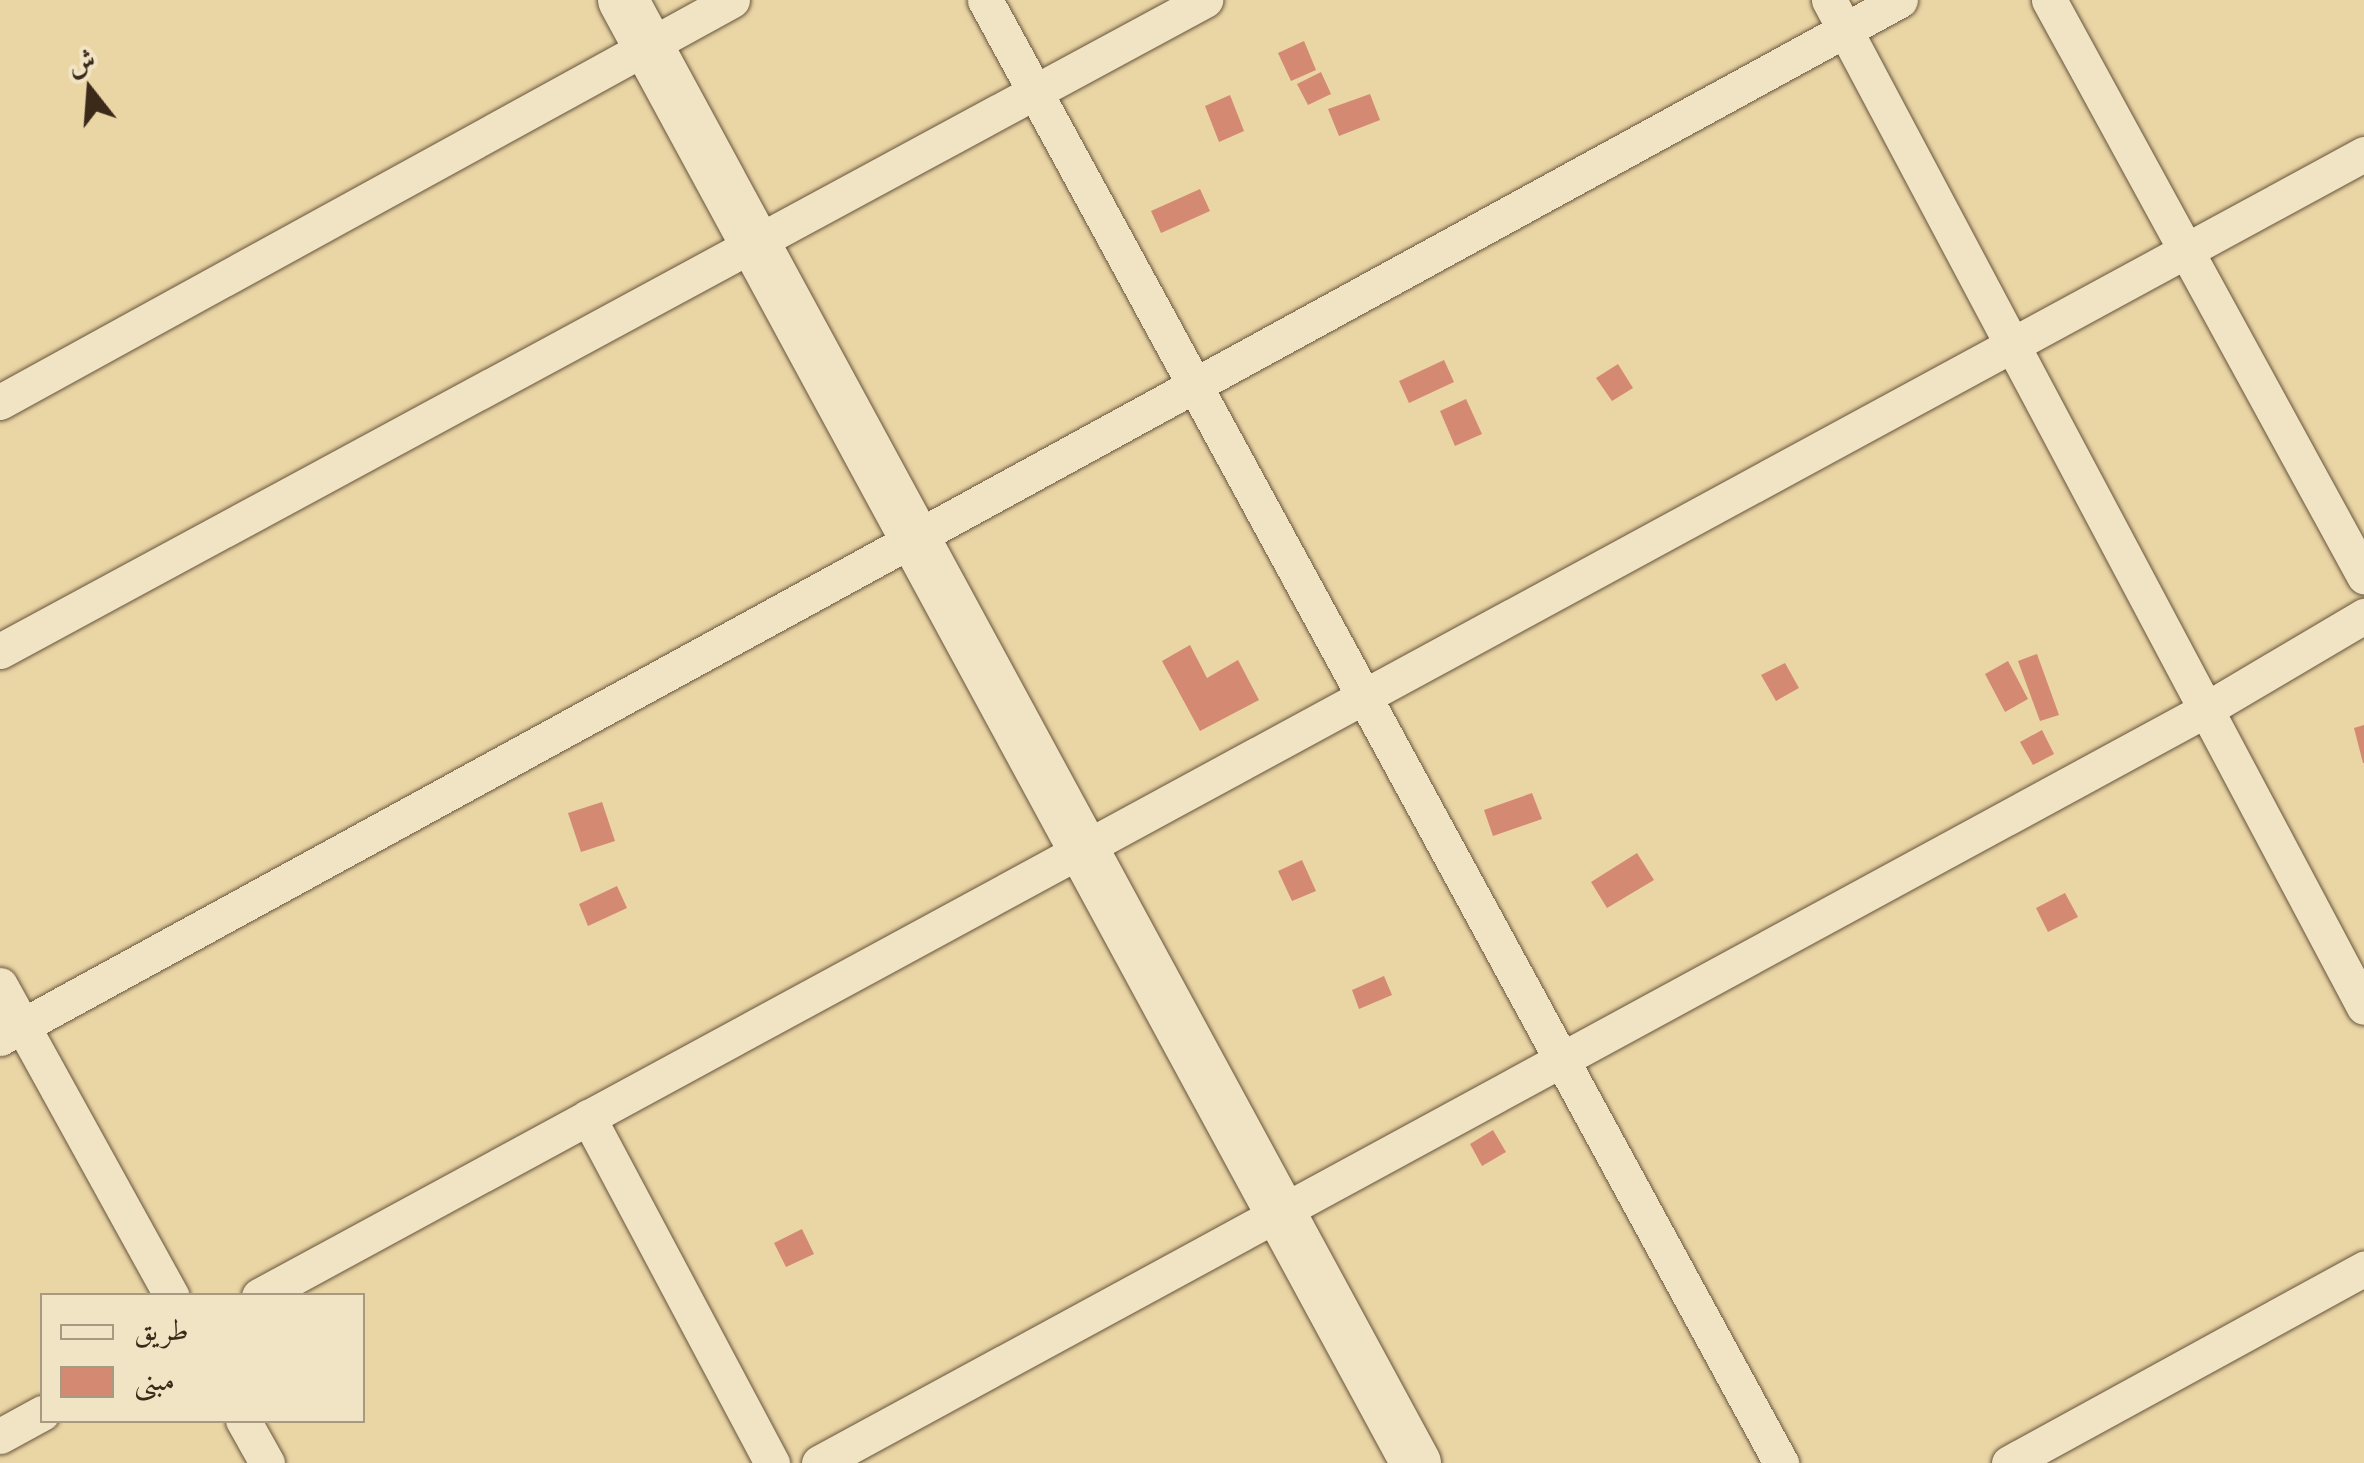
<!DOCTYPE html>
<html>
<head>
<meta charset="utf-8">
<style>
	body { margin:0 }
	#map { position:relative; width:2364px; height:1463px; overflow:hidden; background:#ead5a5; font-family:"EB Garamond",Amiri,serif }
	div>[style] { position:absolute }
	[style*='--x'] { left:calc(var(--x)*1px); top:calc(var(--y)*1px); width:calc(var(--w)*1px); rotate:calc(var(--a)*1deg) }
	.building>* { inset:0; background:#d48973 }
	.roads { filter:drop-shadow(0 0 2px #67553c) drop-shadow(0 0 2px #67553c) }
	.street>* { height:35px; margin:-17.5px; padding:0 17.5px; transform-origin:17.5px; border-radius:17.5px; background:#f1e4c4 }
	.secondary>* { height:50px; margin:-25px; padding:0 25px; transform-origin:25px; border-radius:25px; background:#f1e4c4 }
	span { translate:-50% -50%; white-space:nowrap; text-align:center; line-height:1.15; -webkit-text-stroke:8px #f1e4c4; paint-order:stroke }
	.legend { position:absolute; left:40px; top:1293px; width:325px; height:130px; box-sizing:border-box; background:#f1e4c4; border:2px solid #a89a80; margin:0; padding:12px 18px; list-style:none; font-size:30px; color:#3b2a19 }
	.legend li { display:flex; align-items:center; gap:20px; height:50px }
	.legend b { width:50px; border:2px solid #a89a80 }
	.north { position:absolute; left:40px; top:40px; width:100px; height:100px; -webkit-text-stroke:8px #f1e4c4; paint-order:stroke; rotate:343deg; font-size:28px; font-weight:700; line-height:40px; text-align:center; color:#3b2a19 }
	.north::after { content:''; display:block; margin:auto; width:35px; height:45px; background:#3b2a19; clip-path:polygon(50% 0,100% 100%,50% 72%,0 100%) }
</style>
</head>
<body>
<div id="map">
	<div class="building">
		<i style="clip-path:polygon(1304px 41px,1316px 70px,1291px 81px,1278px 53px)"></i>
		<i style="clip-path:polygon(1321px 72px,1331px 94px,1308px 105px,1297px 84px)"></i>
		<i style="clip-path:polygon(1370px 94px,1380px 120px,1339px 136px,1328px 109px)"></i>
		<i style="clip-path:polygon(1230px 95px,1244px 131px,1219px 142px,1205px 106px)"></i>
		<i style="clip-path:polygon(1200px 189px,1210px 211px,1161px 233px,1151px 211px)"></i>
		<i style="clip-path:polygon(1444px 360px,1454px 382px,1409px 403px,1399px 381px)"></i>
		<i style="clip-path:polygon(1618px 364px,1633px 388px,1612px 401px,1596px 378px)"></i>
		<i style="clip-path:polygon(1466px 399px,1482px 434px,1455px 446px,1440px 411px)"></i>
		<i style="clip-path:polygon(1190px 645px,1207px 678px,1238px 660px,1259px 700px,1200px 731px,1162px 661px)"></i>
		<i style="clip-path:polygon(2037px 654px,2059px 715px,2040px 721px,2018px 661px)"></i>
		<i style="clip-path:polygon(2008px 661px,2028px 699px,2005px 712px,1985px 674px)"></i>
		<i style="clip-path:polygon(1785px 663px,1799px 688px,1776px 701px,1761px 675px)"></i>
		<i style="clip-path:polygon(2364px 725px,2364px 763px,2363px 763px,2354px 728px)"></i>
		<i style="clip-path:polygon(2042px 730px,2054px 754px,2033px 765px,2020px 742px)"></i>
		<i style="clip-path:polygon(1532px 793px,1542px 819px,1493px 836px,1484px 810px)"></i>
		<i style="clip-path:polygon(602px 802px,615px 841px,581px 852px,568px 813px)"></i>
		<i style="clip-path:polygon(1637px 853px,1654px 880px,1607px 908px,1591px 882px)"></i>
		<i style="clip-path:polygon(1302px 860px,1316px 891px,1292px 901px,1278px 871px)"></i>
		<i style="clip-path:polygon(617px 886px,627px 908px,588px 926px,579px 904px)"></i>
		<i style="clip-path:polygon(2065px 893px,2078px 917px,2048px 932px,2036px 908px)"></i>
		<i style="clip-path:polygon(1384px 976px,1392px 995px,1359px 1009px,1352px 990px)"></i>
		<i style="clip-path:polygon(1493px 1130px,1506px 1152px,1482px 1166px,1470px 1144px)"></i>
		<i style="clip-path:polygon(802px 1229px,814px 1254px,786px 1267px,774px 1243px)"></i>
	</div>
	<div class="roads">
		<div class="street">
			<i style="--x:985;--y:0;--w:1666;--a:61.45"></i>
			<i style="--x:1829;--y:0;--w:1140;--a:62.02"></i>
			<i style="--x:2049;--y:0;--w:657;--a:61.33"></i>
			<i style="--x:0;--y:402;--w:835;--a:-28.77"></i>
			<i style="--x:0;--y:651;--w:1370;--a:-28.38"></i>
			<i style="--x:0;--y:985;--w:355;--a:61.1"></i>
			<i style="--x:0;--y:1038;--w:2165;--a:-28.65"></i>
			<i style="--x:588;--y:1117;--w:392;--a:62"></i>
			<i style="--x:259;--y:1296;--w:2395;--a:-28.48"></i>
			<i style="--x:243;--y:1420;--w:49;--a:60.8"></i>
			<i style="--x:0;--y:1436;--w:48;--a:-28.7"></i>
			<i style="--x:819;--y:1463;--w:1577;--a:-28.51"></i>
			<i style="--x:2205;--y:710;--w:185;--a:-30.6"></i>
			<i style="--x:2009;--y:1463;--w:405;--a:-28.7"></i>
		</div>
		<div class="secondary">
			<i style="--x:623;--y:0;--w:1664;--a:61.54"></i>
		</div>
	</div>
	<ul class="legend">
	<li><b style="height:12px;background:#f1e4c4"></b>طريق</li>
	<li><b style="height:28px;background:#d48973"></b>مبنى</li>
	</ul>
	<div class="north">ش</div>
</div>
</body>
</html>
